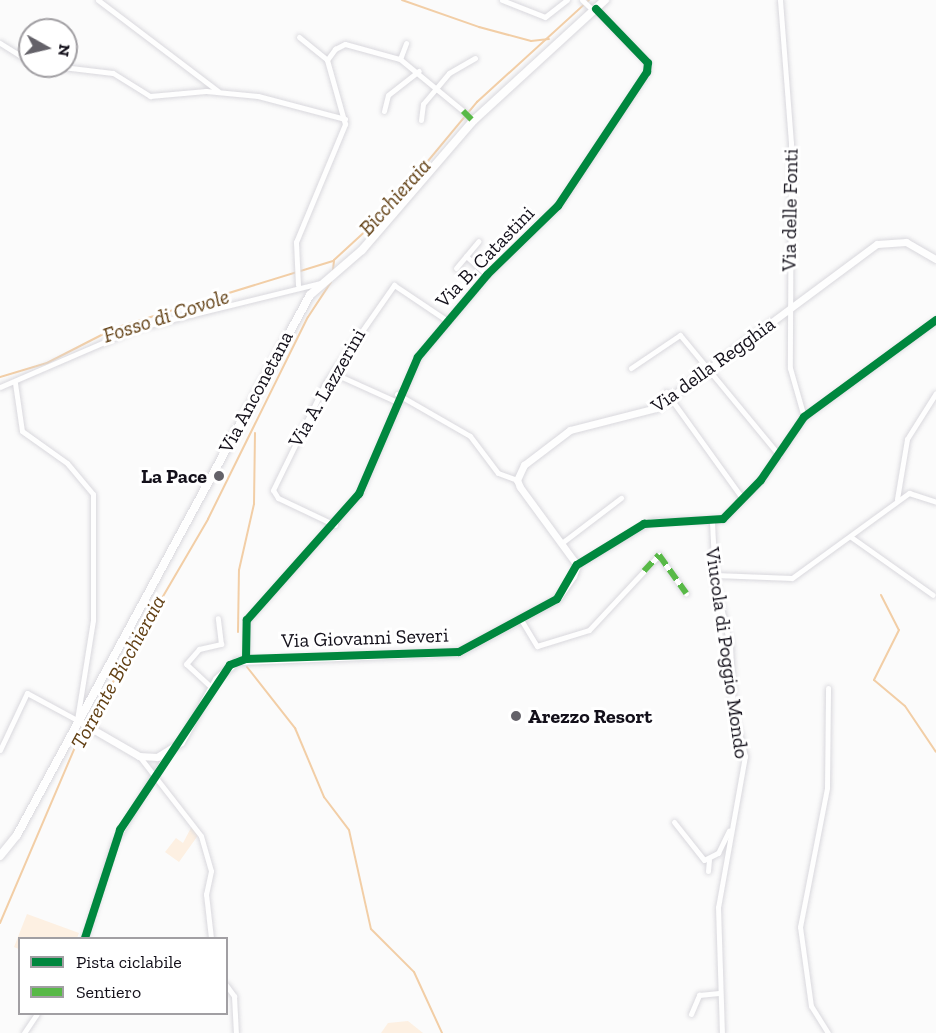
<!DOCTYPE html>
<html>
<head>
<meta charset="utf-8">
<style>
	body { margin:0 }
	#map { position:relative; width:936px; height:1033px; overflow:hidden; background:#fbfbfb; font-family:"Zilla Slab",serif }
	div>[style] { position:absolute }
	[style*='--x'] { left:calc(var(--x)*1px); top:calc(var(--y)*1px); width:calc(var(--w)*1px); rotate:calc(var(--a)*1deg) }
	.green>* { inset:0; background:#fdf0e2 }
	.stream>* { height:2px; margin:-1px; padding:0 1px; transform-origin:1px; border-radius:1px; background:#f2cea6 }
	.roads { filter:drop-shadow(0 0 2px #d9d8dd) drop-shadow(0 0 2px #d9d8dd) }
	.pedestrian>* { height:4.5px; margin:-2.25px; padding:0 2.25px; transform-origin:2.25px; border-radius:2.25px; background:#fefefe }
	.minor>* { height:5px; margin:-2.5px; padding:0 2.5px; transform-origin:2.5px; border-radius:2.5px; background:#fefefe }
	.tertiary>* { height:7px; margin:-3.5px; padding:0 3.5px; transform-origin:3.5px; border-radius:3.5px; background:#fefefe }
	.secondary>* { height:8px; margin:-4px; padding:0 4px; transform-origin:4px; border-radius:4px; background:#fefefe }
	.quiet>* { height:6px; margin-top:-3px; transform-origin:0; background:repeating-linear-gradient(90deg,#58b947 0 12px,transparent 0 18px) }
	.cycleway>* { height:8px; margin:-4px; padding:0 4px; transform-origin:4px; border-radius:4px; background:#00873e }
	.dots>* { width:16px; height:16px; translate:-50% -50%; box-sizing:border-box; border:3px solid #fff; border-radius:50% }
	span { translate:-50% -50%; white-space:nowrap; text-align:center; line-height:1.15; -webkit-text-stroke:6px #fff; paint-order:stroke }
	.street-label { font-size:20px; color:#13101a }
	.poi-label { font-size:20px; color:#13101a; font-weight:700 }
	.right { translate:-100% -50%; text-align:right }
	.left { translate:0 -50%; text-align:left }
	.water-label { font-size:21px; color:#624014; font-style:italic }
	.legend { position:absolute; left:18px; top:937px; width:210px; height:78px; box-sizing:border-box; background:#fff; border:2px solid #a19fa3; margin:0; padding:8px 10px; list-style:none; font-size:18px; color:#13101a }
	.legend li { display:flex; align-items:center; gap:12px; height:30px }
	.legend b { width:30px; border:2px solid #a19fa3 }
	.north { position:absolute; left:18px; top:18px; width:60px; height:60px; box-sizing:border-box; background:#fff; border:2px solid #a19fa3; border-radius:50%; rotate:98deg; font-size:16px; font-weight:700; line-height:24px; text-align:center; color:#13101a }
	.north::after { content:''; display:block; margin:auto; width:21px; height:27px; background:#646269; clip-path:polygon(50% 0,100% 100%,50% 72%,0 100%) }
</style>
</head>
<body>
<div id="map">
	<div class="green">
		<i style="clip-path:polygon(193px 824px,199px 834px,179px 862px,165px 852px,176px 838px,183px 843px)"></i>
		<i style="clip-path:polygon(27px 914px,79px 933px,77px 938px,20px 938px,19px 949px,14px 947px)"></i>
		<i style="clip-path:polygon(408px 1021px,423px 1033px,381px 1033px,388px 1023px)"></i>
	</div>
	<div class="stream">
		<i style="--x:402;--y:0;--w:82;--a:19.3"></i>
		<i style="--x:479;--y:27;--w:54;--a:15.1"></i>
		<i style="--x:531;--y:41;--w:18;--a:-6"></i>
		<i style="--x:333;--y:270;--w:10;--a:-84"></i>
		<i style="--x:334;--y:260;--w:68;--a:-42.6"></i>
		<i style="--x:384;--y:214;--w:146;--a:-50.3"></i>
		<i style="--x:477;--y:102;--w:151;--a:-42.3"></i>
		<i style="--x:0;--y:377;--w:49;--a:-16.6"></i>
		<i style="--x:47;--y:363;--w:76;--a:-27.2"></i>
		<i style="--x:115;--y:328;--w:228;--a:-17.1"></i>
		<i style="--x:881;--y:595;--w:39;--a:63"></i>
		<i style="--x:899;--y:630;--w:56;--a:116.6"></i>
		<i style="--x:874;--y:680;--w:40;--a:40"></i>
		<i style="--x:905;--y:706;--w:55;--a:56"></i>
		<i style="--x:238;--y:632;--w:62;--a:-89.1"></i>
		<i style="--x:239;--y:570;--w:68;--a:-77.2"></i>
		<i style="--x:254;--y:504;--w:71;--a:-89.2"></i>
		<i style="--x:247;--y:667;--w:78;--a:51.8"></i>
		<i style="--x:295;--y:728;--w:75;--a:67.2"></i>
		<i style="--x:324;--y:797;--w:41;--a:52.9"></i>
		<i style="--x:349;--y:830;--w:101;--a:77.5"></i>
		<i style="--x:371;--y:929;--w:61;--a:45"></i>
		<i style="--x:414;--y:972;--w:67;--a:65.3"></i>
		<i style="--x:0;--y:923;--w:191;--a:-66.9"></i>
		<i style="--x:75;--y:747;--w:264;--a:-59.7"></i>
		<i style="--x:208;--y:519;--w:225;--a:-63.7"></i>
		<i style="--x:308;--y:317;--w:42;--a:-56.7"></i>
	</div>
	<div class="roads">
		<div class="pedestrian">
			<i style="--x:463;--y:111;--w:14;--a:45"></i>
			<i style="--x:644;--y:571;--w:22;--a:-47"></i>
			<i style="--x:659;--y:555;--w:47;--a:54.6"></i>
		</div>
		<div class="minor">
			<i style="--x:98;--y:0;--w:151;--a:37.2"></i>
			<i style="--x:502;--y:0;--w:46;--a:21.6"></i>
			<i style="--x:545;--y:17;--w:28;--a:-38"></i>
			<i style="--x:582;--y:0;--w:16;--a:43"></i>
			<i style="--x:780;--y:0;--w:143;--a:85.6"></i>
			<i style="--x:791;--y:143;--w:225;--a:90.3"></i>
			<i style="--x:790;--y:368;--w:51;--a:74.1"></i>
			<i style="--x:299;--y:37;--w:36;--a:39"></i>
			<i style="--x:0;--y:43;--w:36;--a:32"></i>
			<i style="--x:400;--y:59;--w:17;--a:-69"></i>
			<i style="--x:54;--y:66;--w:59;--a:6.8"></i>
			<i style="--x:113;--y:73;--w:44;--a:31.9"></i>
			<i style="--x:150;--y:96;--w:56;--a:-5.1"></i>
			<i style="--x:206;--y:91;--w:52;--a:5.5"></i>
			<i style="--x:258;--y:96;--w:90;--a:14.8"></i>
			<i style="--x:384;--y:111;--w:16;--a:-76"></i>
			<i style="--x:388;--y:95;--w:39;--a:-38"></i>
			<i style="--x:421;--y:120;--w:16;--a:-83"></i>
			<i style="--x:423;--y:104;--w:40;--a:-50"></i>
			<i style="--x:449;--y:73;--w:30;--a:-30"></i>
			<i style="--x:466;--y:256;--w:28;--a:42"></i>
			<i style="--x:456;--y:268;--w:35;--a:-50"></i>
			<i style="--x:298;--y:285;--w:43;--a:-92.7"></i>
			<i style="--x:296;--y:242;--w:128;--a:-67.4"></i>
			<i style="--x:345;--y:124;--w:66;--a:-105.7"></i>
			<i style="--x:327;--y:60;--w:14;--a:-54"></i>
			<i style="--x:335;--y:49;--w:11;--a:-27"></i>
			<i style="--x:345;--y:44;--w:57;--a:15.3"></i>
			<i style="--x:400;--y:59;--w:82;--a:39.5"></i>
			<i style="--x:631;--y:368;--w:59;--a:-34"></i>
			<i style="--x:680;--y:335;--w:156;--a:50.5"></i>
			<i style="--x:333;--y:373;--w:68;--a:24.3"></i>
			<i style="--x:0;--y:387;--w:149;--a:-23.3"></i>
			<i style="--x:137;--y:328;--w:193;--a:-13.8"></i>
			<i style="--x:666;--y:392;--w:132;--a:54.3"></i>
			<i style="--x:397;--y:394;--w:84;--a:29.9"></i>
			<i style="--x:470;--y:436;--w:46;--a:52.9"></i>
			<i style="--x:498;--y:473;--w:20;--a:20"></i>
			<i style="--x:897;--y:499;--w:61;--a:-80.5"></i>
			<i style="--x:907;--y:439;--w:54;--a:-57.8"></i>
			<i style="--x:712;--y:522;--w:60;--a:87.1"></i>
			<i style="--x:715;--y:582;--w:65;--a:76.6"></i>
			<i style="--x:730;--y:645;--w:67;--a:87.4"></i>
			<i style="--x:733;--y:712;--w:46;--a:74.7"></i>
			<i style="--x:745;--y:756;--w:153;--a:100.1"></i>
			<i style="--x:718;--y:907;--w:126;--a:88.2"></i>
			<i style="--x:335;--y:525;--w:63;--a:-154.7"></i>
			<i style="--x:278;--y:498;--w:9;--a:-122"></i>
			<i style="--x:273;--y:490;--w:118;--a:-63.9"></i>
			<i style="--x:325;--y:384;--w:121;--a:-55.1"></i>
			<i style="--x:394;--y:285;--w:63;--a:33.9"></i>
			<i style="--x:851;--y:537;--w:100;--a:35.3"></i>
			<i style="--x:563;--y:542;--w:73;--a:-37.2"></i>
			<i style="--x:577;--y:565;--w:86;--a:-30.7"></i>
			<i style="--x:651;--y:521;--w:72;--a:-1.6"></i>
			<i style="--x:723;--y:519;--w:54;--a:-45.7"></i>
			<i style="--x:761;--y:480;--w:76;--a:-55.7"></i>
			<i style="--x:804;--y:417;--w:164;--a:-36.3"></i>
			<i style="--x:715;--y:575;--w:77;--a:2.2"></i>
			<i style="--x:792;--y:578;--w:145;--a:-36"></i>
			<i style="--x:909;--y:493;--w:28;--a:18"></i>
			<i style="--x:520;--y:618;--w:33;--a:59"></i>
			<i style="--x:537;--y:646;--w:54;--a:-17.1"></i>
			<i style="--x:589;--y:630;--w:81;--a:-47"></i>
			<i style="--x:246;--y:659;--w:39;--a:-89"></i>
			<i style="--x:247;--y:620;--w:169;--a:-48.4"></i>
			<i style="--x:359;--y:494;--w:149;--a:-66.7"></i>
			<i style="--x:418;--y:357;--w:107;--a:-49.9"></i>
			<i style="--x:487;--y:275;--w:99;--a:-44.2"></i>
			<i style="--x:558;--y:206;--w:161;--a:-56.4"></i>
			<i style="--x:647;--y:72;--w:9;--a:-84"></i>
			<i style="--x:648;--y:63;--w:75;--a:-133.9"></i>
			<i style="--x:211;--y:687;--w:34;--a:-137"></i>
			<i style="--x:186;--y:664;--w:20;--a:-49"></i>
			<i style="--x:199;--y:649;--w:23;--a:-13"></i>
			<i style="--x:221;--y:644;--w:26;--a:-97"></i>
			<i style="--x:0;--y:750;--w:63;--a:-64.7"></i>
			<i style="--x:27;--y:693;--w:57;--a:28.4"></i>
			<i style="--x:77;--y:720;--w:101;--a:-80.9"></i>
			<i style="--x:93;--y:620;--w:126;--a:-90"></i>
			<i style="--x:93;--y:494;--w:40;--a:-130"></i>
			<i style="--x:67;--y:463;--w:55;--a:-144.6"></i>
			<i style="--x:22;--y:431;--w:49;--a:-98.3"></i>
			<i style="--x:139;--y:756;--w:101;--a:52.2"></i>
			<i style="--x:201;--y:836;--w:36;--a:74"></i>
			<i style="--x:211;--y:871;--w:24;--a:102"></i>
			<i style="--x:206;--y:894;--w:44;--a:83.5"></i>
			<i style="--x:674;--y:822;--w:48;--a:51.7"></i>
			<i style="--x:704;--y:860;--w:16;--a:-27"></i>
			<i style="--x:718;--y:853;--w:25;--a:-64"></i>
			<i style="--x:708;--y:871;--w:11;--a:-85"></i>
			<i style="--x:85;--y:938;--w:99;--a:-73"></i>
			<i style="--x:114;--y:843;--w:102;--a:-59.4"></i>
			<i style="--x:226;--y:985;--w:14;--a:54"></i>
			<i style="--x:234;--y:996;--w:37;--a:87"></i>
			<i style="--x:691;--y:1014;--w:21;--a:-67"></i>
			<i style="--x:699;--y:995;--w:20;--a:-6"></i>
			<i style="--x:24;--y:1033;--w:23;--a:-56"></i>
			<i style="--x:828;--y:1033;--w:32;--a:-122"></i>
			<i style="--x:811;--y:1006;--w:80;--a:-97.9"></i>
			<i style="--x:800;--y:927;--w:142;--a:-79"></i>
			<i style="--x:827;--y:788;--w:100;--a:-89.4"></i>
		</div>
		<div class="tertiary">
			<i style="--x:77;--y:720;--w:72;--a:30.1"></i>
			<i style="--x:139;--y:756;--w:18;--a:3"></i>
			<i style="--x:157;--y:757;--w:28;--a:-32"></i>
			<i style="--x:181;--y:742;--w:72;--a:-60.9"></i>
			<i style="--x:216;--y:679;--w:28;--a:-41"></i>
			<i style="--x:237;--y:661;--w:222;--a:-2.3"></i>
			<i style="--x:459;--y:652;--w:111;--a:-28.4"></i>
			<i style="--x:557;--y:599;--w:28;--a:-55"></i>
			<i style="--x:573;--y:576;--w:12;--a:-70"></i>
			<i style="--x:577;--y:565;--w:97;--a:-126.2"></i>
			<i style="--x:520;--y:487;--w:8;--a:-113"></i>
			<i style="--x:517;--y:480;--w:17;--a:-65"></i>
			<i style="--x:524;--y:465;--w:58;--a:-37.3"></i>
			<i style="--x:570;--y:430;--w:89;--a:-14.3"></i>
			<i style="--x:656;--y:408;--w:275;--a:-36.6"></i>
			<i style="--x:877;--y:244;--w:29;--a:-4"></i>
			<i style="--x:906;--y:242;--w:34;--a:30"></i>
		</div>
		<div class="secondary">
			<i style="--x:0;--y:856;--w:27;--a:-51"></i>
			<i style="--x:17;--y:835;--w:614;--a:-61.52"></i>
			<i style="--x:310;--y:295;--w:69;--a:-40.9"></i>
			<i style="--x:362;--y:250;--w:172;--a:-49.3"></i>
			<i style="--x:474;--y:120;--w:178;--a:-42.5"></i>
		</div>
	</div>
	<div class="quiet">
		<i style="--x:463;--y:111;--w:14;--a:45"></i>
		<i style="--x:644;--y:571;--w:22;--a:-47"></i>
		<i style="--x:659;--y:555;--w:47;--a:54.6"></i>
	</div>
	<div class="cycleway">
		<i style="--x:246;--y:659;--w:39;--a:-89"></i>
		<i style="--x:247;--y:620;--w:169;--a:-48.4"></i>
		<i style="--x:359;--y:494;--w:149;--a:-66.7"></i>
		<i style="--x:418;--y:357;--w:107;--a:-49.9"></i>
		<i style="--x:487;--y:275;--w:99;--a:-44.2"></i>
		<i style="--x:558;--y:206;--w:161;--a:-56.4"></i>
		<i style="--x:647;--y:72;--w:9;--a:-84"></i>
		<i style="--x:648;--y:63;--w:75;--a:-133.9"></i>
		<i style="--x:85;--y:938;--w:114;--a:-72"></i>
		<i style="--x:120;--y:830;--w:198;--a:-56.3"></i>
		<i style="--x:230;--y:665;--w:17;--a:-21"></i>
		<i style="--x:246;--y:659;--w:213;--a:-1.9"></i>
		<i style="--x:459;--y:652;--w:111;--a:-28.4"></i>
		<i style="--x:557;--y:599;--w:39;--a:-60"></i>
		<i style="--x:577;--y:565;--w:79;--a:-31.5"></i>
		<i style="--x:644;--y:524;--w:79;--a:-3.6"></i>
		<i style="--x:723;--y:519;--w:54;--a:-45.7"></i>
		<i style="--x:761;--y:480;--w:76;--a:-55.7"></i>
		<i style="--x:804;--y:417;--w:164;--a:-36.3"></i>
	</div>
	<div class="dots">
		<i style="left:219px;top:476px;background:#646269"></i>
		<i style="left:516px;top:716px;background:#646269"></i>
	</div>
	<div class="street-label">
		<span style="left:790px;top:210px;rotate:-89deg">Via delle Fonti</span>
		<span style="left:485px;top:257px;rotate:-46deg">Via B. Catastini</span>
		<span style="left:713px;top:365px;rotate:-36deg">Via della Regghia</span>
		<span style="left:327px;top:388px;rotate:-60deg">Via A. Lazzerini</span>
		<span style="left:256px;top:392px;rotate:-62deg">Via Anconetana</span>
		<span style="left:365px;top:638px;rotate:-2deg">Via Giovanni Severi</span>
		<span style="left:727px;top:653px;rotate:82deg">Viucola di Poggio Mondo</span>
	</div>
	<div class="poi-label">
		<span class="right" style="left:207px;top:476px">La Pace</span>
		<span class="left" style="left:528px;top:716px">Arezzo Resort</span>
	</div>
	<div class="water-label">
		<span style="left:395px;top:197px;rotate:-48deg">Bicchieraia</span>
		<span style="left:166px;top:316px;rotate:-18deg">Fosso di Covole</span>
		<span style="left:118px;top:672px;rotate:-61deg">Torrente Bicchieraia</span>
	</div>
	<ul class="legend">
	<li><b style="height:8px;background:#00873e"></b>Pista ciclabile</li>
	<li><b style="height:8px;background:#58b947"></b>Sentiero</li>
	</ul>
	<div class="north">N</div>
</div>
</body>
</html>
